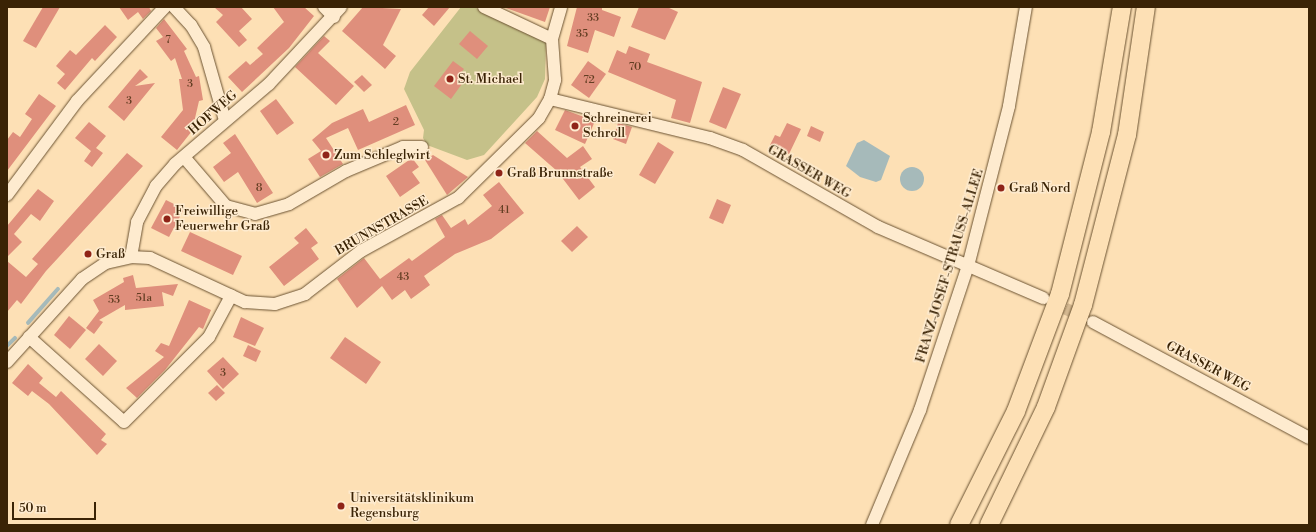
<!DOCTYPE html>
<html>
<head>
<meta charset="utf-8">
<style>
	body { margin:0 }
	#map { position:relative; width:1316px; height:532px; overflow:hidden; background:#fde0b5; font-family:"Libre Bodoni",serif }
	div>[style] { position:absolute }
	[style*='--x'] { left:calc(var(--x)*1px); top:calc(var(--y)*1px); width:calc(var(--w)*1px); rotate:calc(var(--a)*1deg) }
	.green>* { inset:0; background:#c5c189 }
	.water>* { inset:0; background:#a6baba }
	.round { border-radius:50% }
	.stream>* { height:3.5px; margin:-1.75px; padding:0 1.75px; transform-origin:1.75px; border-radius:1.75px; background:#a6baba }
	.building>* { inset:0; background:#df8f7c }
	.minor-tunnel>* { height:12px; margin-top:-6px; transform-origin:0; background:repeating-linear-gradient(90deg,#d6ba92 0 12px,transparent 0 18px) }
	.roads { filter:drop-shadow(0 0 1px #6b5231) drop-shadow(0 0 1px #6b5231) }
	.minor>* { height:12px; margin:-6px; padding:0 6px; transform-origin:6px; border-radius:6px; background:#feebcf }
	.highway>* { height:18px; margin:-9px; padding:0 9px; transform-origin:9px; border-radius:9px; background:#fde0b5 }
	.dots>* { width:11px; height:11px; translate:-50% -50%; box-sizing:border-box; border:2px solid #feebcf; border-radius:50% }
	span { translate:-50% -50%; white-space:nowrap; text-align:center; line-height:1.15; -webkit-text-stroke:3px #feebcf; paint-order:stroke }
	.number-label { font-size:11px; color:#633e23 }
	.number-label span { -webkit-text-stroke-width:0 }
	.poi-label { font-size:13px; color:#3a2305 }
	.left { translate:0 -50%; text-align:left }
	.street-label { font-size:13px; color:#3a2305 }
	.frame { position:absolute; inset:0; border:8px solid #3a2305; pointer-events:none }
	.scale { position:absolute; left:12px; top:502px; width:84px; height:18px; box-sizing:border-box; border:2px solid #3a2305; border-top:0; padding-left:5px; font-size:12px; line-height:14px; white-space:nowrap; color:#3a2305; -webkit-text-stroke:3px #feebcf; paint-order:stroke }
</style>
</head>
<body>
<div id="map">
	<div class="green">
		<i style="clip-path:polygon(461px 7px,474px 7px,546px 42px,545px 79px,537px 97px,484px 155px,467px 160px,427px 145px,423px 138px,424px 130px,404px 89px,410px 72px)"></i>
	</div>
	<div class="water">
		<i style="clip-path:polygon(864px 140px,890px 156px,881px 180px,876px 182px,860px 177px,846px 166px,857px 143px)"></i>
		<i class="round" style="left:900px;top:167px;width:24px;height:24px"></i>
	</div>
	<div class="stream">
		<i style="--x:28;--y:323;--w:45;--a:-48.6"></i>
		<i style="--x:7;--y:346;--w:11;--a:-45"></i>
	</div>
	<div class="building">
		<i style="clip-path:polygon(43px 7px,60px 7px,36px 48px,23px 41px)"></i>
		<i style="clip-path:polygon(119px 7px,149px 7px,151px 11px,143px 19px,138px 12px,128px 20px)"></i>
		<i style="clip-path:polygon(214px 7px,241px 7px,252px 19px,239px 31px,247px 40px,239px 47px,216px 22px,223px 15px)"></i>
		<i style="clip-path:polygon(273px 7px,304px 7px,314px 16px,289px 48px,242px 92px,228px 77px,246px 61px,250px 65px,263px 54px,257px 48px,284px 22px)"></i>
		<i style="clip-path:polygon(363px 7px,401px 9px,383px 45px,396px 56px,385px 69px,342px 31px)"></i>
		<i style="clip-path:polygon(429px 7px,450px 7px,434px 26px,422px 15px)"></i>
		<i style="clip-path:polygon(503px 7px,550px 7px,545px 22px)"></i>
		<i style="clip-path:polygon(577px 7px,602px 7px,602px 10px,621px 17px,614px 37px,595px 30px,588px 53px,567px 46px)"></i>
		<i style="clip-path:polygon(639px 7px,667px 7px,678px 12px,665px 40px,631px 27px)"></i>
		<i style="clip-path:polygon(164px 19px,187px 49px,184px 51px,196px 77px,199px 76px,203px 100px,199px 101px,192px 131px,177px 150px,161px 137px,183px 110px,179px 79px,182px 79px,175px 58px,171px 61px,156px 41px,163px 37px,156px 28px)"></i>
		<i style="clip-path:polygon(105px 25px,117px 37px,95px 61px,92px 58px,65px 90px,57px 83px,65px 74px,56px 66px,70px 50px,76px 55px)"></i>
		<i style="clip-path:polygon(470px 31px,488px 46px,477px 59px,459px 44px)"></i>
		<i style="clip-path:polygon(324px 36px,330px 41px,318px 53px,354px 86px,336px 105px,295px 67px)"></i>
		<i style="clip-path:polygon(629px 46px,650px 54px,647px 62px,702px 82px,690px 123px,671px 118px,676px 100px,608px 72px,617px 50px,626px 54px)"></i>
		<i style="clip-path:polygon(453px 61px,464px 69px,458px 76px,464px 81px,451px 99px,434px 86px)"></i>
		<i style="clip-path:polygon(588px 61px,606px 74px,589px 98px,571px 85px)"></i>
		<i style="clip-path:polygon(140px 69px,148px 77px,135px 86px,155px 83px,124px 121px,108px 107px)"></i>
		<i style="clip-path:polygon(362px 75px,372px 85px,364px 92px,354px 82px)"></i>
		<i style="clip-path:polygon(723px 87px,741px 94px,726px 129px,709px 122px)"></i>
		<i style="clip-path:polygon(39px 94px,56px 106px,7px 171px,7px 140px,13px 132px,20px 137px,32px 119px,25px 114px)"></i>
		<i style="clip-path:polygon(276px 99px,294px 123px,277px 135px,260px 111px)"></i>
		<i style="clip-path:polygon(406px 105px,415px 125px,358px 150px,348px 128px,326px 138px,343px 164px,320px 177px,308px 159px,321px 151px,312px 140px,332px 123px,363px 109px,369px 122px)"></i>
		<i style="clip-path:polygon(565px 110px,595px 121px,585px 144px,555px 130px)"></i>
		<i style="clip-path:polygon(89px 122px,106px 136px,96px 148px,103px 153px,92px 167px,84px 161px,91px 151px,75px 138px)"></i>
		<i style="clip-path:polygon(618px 123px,632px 127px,626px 144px,613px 139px)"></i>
		<i style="clip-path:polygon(787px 123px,801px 129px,789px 154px,770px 145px,775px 135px,780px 137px)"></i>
		<i style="clip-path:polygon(811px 126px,824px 132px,820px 142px,807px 136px)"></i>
		<i style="clip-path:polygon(537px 131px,567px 158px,583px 146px,592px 159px,580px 167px,595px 187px,579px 200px,557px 171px,525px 143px)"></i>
		<i style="clip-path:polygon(235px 134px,273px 193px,257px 203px,238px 172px,224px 182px,213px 167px,231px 153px,223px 143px)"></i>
		<i style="clip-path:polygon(658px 142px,674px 152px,655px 184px,639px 175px)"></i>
		<i style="clip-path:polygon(127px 153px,143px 166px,46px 271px,21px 304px,17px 300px,7px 312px,7px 261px,26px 277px,38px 264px,32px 259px)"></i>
		<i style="clip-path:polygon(433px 155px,468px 177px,447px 195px,425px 160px)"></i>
		<i style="clip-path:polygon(412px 158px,419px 167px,412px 172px,420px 183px,400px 197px,386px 176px)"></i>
		<i style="clip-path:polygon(499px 182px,524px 213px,491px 239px,455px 254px,424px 276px,430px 285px,411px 299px,405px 290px,392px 300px,382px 286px,357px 308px,337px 279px,364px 258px,380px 279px,409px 258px,412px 261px,445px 237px,435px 219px,442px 215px,451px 228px,465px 219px,468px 225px,492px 206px,483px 195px)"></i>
		<i style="clip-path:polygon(38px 189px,54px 201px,40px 221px,31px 214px,14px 234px,22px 242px,7px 257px,7px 226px)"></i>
		<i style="clip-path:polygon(717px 199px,731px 205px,723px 224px,709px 218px)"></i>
		<i style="clip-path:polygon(166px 200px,184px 209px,169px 237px,151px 228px)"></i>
		<i style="clip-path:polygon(577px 226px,588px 237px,572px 252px,561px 241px)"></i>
		<i style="clip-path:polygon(306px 228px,318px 243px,311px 248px,319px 259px,284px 286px,269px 267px,299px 243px,294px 238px)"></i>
		<i style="clip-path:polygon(190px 232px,242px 256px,233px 275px,181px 251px)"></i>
		<i style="clip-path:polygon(133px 275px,136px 288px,178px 284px,173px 296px,162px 292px,164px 306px,125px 310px,125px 305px,99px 320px,103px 322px,94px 334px,86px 328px,99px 311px,93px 300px,124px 282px,123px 278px)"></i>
		<i style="clip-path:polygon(189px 300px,211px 310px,203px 329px,199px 327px,165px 370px,137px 398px,126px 388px,164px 357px,155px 351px,161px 343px,169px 346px)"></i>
		<i style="clip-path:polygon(69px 316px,86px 330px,70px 349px,54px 335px)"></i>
		<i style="clip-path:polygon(241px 317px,264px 328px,255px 346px,233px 337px)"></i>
		<i style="clip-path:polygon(345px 337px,381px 362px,366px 384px,330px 358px)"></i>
		<i style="clip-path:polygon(99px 344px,117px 361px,103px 376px,85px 359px)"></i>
		<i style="clip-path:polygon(248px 345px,261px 351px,256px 362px,243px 356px)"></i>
		<i style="clip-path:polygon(223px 357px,239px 374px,223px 389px,207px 371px)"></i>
		<i style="clip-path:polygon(28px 364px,43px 378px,39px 383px,56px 397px,61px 391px,106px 434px,101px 440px,107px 444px,97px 455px,49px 404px,32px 391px,28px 396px,12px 383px)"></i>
		<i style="clip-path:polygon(217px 385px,225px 393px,216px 401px,208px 393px)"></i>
	</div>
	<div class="minor-tunnel">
		<i style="--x:1049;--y:301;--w:40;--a:25"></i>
	</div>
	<div class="roads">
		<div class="minor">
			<i style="--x:174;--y:7;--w:25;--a:47"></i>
			<i style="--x:191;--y:25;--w:26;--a:59"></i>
			<i style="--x:204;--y:47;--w:76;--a:74"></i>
			<i style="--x:324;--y:7;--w:14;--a:45"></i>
			<i style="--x:484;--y:7;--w:75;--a:25.2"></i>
			<i style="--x:550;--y:99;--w:165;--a:13.7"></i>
			<i style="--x:710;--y:138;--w:35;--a:20"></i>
			<i style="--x:743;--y:150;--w:155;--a:29.7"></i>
			<i style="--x:878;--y:227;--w:180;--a:23.3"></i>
			<i style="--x:184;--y:157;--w:65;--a:49.4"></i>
			<i style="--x:226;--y:206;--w:30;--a:15"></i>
			<i style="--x:255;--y:214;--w:35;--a:-16"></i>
			<i style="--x:289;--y:204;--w:66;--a:-30.1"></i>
			<i style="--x:346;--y:171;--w:62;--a:-22.8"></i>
			<i style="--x:403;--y:147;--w:19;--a:0"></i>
			<i style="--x:7;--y:195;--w:117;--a:-53.3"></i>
			<i style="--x:77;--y:101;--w:129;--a:-46.9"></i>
			<i style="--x:131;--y:257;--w:36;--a:-80"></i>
			<i style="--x:137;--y:222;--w:41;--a:-62.2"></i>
			<i style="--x:156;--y:186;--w:29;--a:-49"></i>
			<i style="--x:175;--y:164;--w:123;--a:-40.4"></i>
			<i style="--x:269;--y:84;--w:105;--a:-46.9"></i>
			<i style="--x:1093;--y:322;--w:245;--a:28.2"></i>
			<i style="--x:29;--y:337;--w:127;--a:41.8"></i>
			<i style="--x:124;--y:422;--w:120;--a:-45"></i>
			<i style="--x:209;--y:337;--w:47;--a:-61.8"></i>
			<i style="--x:7;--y:362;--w:112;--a:-47.9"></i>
			<i style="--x:82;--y:279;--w:29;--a:-34"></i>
			<i style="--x:106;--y:263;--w:26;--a:-13"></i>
			<i style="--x:131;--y:257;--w:19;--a:3"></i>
			<i style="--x:150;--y:258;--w:105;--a:24.9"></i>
			<i style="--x:245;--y:302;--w:30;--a:4"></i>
			<i style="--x:275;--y:304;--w:32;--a:-18"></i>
			<i style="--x:305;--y:294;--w:71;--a:-37.5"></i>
			<i style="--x:361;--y:251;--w:111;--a:-28.7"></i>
			<i style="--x:458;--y:198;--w:114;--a:-44.6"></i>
			<i style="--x:539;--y:118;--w:22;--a:-60"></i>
			<i style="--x:550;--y:99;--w:20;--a:-75"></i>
			<i style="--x:555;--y:80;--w:41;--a:-94.2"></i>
			<i style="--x:552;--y:39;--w:33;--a:-74"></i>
			<i style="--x:872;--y:525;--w:125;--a:-67.3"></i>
			<i style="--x:920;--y:410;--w:152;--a:-71.6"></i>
			<i style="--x:968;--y:266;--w:165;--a:-75.6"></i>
			<i style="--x:1009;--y:106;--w:100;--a:-80.3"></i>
		</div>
		<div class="highway">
			<i style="--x:959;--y:525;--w:127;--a:-63.4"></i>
			<i style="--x:1016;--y:411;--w:125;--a:-69.4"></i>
			<i style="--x:1060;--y:294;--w:167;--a:-75.8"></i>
			<i style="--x:1101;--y:132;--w:127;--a:-80.5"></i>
			<i style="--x:989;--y:525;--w:131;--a:-64.2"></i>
			<i style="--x:1046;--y:407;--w:109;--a:-70.1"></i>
			<i style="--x:1083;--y:305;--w:176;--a:-75.5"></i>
			<i style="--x:1127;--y:135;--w:129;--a:-81.6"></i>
		</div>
	</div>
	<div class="dots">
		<i style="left:450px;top:79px;background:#8f2418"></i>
		<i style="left:575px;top:126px;background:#8f2418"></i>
		<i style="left:326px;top:155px;background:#8f2418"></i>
		<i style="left:499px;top:173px;background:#8f2418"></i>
		<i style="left:1001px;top:188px;background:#8f2418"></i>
		<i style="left:167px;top:219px;background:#8f2418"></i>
		<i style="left:88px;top:254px;background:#8f2418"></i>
		<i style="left:341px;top:506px;background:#8f2418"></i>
	</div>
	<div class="number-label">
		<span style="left:593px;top:18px">33</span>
		<span style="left:582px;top:34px">35</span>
		<span style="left:168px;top:40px">7</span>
		<span style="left:635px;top:67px">70</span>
		<span style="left:589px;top:80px">72</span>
		<span style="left:190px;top:84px">3</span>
		<span style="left:129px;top:101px">3</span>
		<span style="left:396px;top:122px">2</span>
		<span style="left:259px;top:188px">8</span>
		<span style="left:504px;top:210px">41</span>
		<span style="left:403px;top:277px">43</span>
		<span style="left:144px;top:298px">51a</span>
		<span style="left:114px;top:300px">53</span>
		<span style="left:223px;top:373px">3</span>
	</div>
	<div class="poi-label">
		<span class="left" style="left:458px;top:79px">St. Michael</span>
		<span class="left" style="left:583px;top:126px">Schreinerei<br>Schroll</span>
		<span class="left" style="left:334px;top:155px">Zum Schleglwirt</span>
		<span class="left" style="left:507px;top:173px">Graß Brunnstraße</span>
		<span class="left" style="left:1009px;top:188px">Graß Nord</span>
		<span class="left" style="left:175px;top:219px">Freiwillige<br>Feuerwehr Graß</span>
		<span class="left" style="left:96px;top:254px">Graß</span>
		<span class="left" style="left:350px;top:506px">Universitätsklinikum<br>Regensburg</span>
	</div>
	<div class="street-label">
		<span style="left:213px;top:113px;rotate:-41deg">HOFWEG</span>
		<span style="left:809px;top:172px;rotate:30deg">GRASSER WEG</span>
		<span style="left:382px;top:226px;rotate:-30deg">BRUNNSTRASSE</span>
		<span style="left:950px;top:266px;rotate:-73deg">FRANZ-JOSEF-STRAUSS-ALLEE</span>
		<span style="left:1208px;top:367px;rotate:28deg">GRASSER WEG</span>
	</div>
	<div class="frame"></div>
	<div class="scale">50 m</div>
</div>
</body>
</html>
